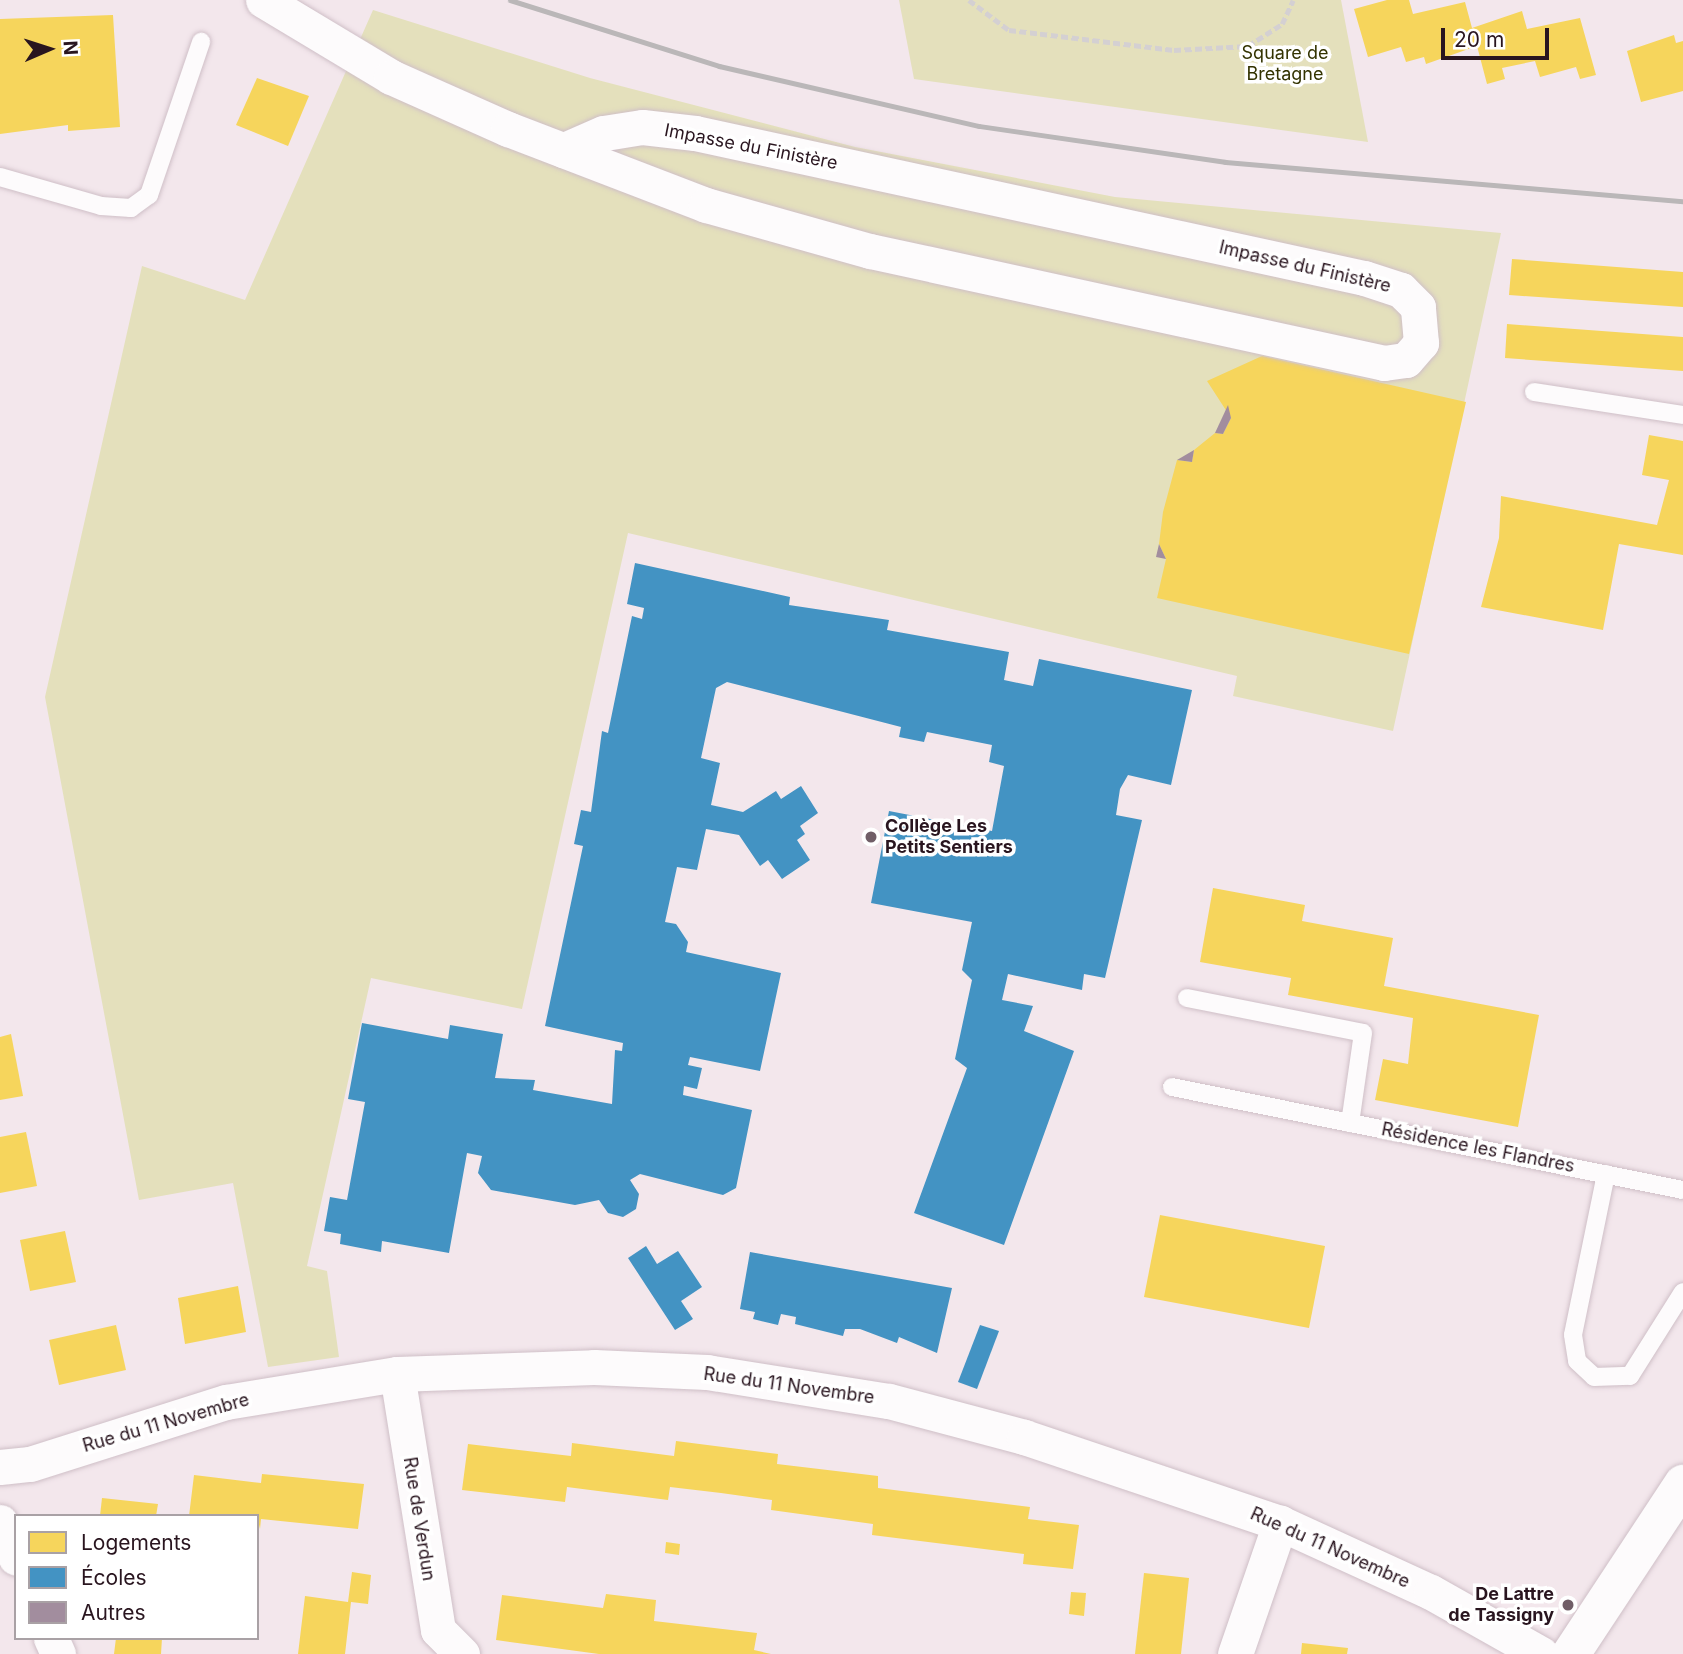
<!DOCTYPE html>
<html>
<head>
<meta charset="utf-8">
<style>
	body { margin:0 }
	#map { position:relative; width:1683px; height:1654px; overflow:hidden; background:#f3e7ec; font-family:Inter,sans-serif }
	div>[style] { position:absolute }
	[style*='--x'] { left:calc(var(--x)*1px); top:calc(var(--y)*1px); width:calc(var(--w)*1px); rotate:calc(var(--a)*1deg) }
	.green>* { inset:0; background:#e4e0bc }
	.homes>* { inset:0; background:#f6d55c }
	.schools>* { inset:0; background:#4393c3 }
	.building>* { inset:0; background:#a28d9e }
	.path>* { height:4.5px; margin-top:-2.25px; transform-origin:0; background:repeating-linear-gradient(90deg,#d4d0d2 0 7px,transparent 0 10.5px) }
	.roads { filter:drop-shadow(0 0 2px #cfbfc7) drop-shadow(0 0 2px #cfbfc7) }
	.service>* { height:18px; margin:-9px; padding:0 9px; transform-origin:9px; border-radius:9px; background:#fdfbfc }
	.minor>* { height:35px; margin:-17.5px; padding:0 17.5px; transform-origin:17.5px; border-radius:17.5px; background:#fdfbfc }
	.tertiary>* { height:38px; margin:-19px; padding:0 19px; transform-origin:19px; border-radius:19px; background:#fdfbfc }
	.rail>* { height:5px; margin:-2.5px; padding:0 2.5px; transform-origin:2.5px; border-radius:2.5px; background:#bab7b8 }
	.dots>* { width:19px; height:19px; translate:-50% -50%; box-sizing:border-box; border:4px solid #fff; border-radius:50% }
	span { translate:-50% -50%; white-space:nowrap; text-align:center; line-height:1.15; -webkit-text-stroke:7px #fff; paint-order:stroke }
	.park-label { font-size:18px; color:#330 }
	.street-label { font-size:18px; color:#29151f }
	.poi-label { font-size:18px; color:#29151f; font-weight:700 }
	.left { translate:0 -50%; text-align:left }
	.right { translate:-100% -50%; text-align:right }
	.legend { position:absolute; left:14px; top:1514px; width:245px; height:126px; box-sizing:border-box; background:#fff; border:2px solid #a9a1a5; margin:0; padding:9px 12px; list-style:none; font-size:21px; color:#29151f }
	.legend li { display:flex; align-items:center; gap:14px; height:35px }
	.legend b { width:35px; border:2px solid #a9a1a5 }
	.north { position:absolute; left:14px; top:14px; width:70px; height:70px; -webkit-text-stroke:5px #fff; paint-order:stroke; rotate:87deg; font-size:19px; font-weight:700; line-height:28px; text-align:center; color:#29151f }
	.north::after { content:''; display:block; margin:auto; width:24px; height:32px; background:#29151f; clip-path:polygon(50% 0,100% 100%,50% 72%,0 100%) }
	.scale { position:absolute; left:1441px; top:28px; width:108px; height:32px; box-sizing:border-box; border:4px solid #29151f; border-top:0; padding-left:9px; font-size:21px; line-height:24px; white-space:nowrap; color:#29151f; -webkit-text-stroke:5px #fff; paint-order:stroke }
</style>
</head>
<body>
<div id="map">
	<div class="green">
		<i style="clip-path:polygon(899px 0,1341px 0,1368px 142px,914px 79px)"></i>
		<i style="clip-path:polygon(373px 10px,590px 78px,855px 147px,1115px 197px,1501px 233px,1393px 731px,1233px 696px,1237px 676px,628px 533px,522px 1009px,371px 978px,307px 1266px,327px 1271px,339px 1357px,268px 1367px,233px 1183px,139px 1200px,45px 697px,142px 266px,245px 300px)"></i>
	</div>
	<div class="homes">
		<i style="clip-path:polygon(1387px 0,1409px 0,1413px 14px,1465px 2px,1472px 28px,1522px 11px,1527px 29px,1580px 18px,1596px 75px,1580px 79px,1576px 67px,1540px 77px,1535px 61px,1502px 68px,1505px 79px,1487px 84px,1477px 46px,1426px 64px,1424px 57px,1406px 62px,1401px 47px,1368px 57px,1354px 9px)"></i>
		<i style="clip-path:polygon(113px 15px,120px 127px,68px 131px,68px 125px,0 134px,0 19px)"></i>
		<i style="clip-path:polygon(1674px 35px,1676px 43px,1683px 41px,1683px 91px,1641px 102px,1627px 51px)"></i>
		<i style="clip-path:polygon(257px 78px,309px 96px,288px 146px,236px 125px)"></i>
		<i style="clip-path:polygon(1512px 259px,1683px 272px,1683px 307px,1509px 295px)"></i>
		<i style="clip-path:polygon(1507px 324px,1683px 337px,1683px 371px,1505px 358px)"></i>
		<i style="clip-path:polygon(1262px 356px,1466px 402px,1409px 654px,1157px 598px,1166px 559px,1159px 544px,1163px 512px,1177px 460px,1192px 462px,1194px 450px,1215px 433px,1223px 434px,1231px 418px,1207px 381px)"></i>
		<i style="clip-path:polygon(1649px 435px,1683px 441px,1683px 555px,1619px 544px,1603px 630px,1481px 607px,1499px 538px,1501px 496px,1657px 525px,1669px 480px,1642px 475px)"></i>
		<i style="clip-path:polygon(1213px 888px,1305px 905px,1302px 921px,1393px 938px,1384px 986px,1539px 1015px,1518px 1127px,1375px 1100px,1383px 1059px,1408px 1064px,1413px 1018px,1288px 995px,1291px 978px,1200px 962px)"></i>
		<i style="clip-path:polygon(11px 1034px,23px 1096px,0 1100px,0 1037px)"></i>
		<i style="clip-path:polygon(26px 1132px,37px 1186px,0 1193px,0 1137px)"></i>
		<i style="clip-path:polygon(1160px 1215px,1325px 1246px,1309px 1328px,1144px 1297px)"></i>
		<i style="clip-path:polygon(65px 1231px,76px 1282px,30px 1291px,20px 1240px)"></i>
		<i style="clip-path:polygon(238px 1286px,246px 1332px,185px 1344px,178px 1298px)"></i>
		<i style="clip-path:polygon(116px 1325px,126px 1370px,59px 1385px,49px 1340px)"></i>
		<i style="clip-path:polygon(676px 1441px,778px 1454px,777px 1464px,878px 1476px,878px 1488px,1030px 1507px,1028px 1519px,1079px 1525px,1073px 1569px,1023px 1564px,1024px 1554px,872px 1535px,873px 1524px,771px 1510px,772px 1500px,721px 1493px,670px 1487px,668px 1500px,567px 1487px,565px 1502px,462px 1490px,468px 1444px,571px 1456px,572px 1443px,674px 1456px)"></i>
		<i style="clip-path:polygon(262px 1474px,364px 1484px,358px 1529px,261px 1519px,260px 1529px,257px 1516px,189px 1516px,194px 1475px,261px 1483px)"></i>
		<i style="clip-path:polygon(102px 1498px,158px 1504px,156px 1516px,100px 1516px)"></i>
		<i style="clip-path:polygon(666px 1542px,680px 1544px,679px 1555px,665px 1553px)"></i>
		<i style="clip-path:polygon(352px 1572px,371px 1575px,368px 1604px,351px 1602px,345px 1654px,298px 1654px,305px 1596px,348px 1602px)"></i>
		<i style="clip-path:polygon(1144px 1573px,1189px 1578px,1181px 1654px,1135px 1654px)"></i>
		<i style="clip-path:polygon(1071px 1592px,1086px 1593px,1084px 1616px,1069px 1614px)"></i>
		<i style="clip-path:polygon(606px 1594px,656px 1600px,654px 1621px,757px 1633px,754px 1650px,771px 1654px,599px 1654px,496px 1640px,502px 1595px,603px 1608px)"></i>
		<i style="clip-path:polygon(116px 1638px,162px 1638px,161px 1654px,114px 1654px)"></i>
		<i style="clip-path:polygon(1302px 1643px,1348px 1648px,1347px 1654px,1301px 1654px)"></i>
	</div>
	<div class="schools">
		<i style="clip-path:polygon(635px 563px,790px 597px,789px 605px,889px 620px,887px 630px,1009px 652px,1004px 680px,1033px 686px,1039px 659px,1192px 690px,1171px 785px,1128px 775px,1120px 789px,1116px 815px,1142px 820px,1105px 978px,1084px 974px,1082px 990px,1008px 974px,1002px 1000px,1033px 1006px,1024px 1031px,1074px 1051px,1004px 1245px,914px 1213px,967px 1068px,955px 1059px,972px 980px,962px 970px,972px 922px,871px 903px,889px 811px,992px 831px,1004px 766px,989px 762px,992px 745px,927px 732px,924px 742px,899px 737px,901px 727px,727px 682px,716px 688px,701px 758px,720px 763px,711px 805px,743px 812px,776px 791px,781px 799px,801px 786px,818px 813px,800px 826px,805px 834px,797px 840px,810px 860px,782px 879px,768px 860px,760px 866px,739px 835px,706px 829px,697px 870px,677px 867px,665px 922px,676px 924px,688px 942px,686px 952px,781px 973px,760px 1071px,690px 1057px,688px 1065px,702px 1068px,697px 1089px,684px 1086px,683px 1095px,752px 1110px,736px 1188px,723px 1195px,640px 1174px,630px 1180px,639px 1194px,636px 1209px,623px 1217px,608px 1213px,599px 1200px,575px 1205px,491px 1190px,478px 1173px,482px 1156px,467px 1153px,449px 1253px,382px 1241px,381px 1252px,340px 1244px,341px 1234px,324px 1231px,330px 1197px,347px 1200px,365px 1102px,348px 1099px,362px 1023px,448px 1039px,450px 1025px,503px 1034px,495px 1078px,535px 1080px,533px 1090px,612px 1104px,615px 1050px,622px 1051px,623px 1043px,545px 1026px,583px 846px,574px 844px,581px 810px,591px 812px,602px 731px,608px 733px,632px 616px,642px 619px,644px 608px,627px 604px)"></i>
		<i style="clip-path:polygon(646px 1246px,657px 1264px,678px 1251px,702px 1287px,681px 1301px,693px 1319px,675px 1330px,628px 1258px)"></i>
		<i style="clip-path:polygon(750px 1252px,952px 1288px,937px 1353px,899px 1337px,897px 1343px,860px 1329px,845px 1329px,843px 1336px,795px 1324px,796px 1317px,781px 1314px,778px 1325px,753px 1319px,755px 1312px,740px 1309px)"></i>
		<i style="clip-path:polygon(980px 1325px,999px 1331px,977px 1389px,958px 1382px)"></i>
	</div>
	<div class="building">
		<i style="clip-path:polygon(1228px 405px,1231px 418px,1223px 434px,1215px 433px)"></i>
		<i style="clip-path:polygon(1194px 450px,1192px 462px,1177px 460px)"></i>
		<i style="clip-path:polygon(1159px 544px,1166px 559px,1156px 557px)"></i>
	</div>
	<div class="path">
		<i style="--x:969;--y:0;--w:50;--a:36.9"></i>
		<i style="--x:1009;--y:30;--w:166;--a:6.9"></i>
		<i style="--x:1174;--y:50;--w:74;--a:-3.1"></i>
		<i style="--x:1248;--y:46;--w:40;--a:-32.9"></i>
		<i style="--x:1282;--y:24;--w:26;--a:-65"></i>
	</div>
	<div class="roads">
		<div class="service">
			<i style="--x:0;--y:177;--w:105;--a:16"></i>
			<i style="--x:101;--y:206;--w:30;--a:4"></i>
			<i style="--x:131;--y:208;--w:22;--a:-36"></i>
			<i style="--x:149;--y:195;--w:162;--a:-71.2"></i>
			<i style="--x:1534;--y:392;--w:151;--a:8.8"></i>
			<i style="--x:1187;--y:998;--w:179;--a:11.2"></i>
			<i style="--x:1363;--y:1033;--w:91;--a:98.2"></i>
			<i style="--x:1172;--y:1087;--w:521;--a:11.4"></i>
			<i style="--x:1606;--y:1174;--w:164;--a:101.6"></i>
			<i style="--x:1573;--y:1335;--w:26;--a:81"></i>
			<i style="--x:1577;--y:1361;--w:23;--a:43"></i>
			<i style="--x:1594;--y:1377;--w:36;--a:-2"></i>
			<i style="--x:1630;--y:1376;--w:99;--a:-57.8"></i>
		</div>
		<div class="minor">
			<i style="--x:263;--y:0;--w:149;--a:31"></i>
			<i style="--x:391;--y:77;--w:128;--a:24"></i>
			<i style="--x:508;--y:129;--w:212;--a:21"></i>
			<i style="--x:706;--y:205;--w:170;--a:15.7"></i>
			<i style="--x:870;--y:251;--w:526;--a:12.29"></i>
			<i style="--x:1384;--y:363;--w:22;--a:-8"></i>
			<i style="--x:1406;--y:360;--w:23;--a:-49"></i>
			<i style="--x:1421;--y:343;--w:36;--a:-95"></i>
			<i style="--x:1418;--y:307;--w:24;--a:-135"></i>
			<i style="--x:1401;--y:290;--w:39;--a:-162"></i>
			<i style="--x:1364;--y:278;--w:685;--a:-167.77"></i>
			<i style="--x:695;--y:133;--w:53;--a:-173.5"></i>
			<i style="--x:642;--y:127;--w:39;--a:171"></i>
			<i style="--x:603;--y:133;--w:43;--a:156.4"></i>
			<i style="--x:397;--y:1374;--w:259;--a:80.9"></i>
			<i style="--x:438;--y:1630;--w:34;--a:45"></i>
			<i style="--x:0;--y:1467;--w:30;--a:-6"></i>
			<i style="--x:30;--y:1464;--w:206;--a:-17.6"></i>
			<i style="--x:226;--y:1402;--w:173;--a:-9.3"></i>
			<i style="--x:397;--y:1374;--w:197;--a:-2"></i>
			<i style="--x:594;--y:1367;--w:113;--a:2.5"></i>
			<i style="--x:707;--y:1372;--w:184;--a:9.1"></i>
			<i style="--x:889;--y:1401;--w:140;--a:14.9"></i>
			<i style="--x:1024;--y:1437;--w:270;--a:18.6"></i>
			<i style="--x:1280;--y:1523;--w:166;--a:24.6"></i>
			<i style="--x:1431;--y:1592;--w:126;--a:29.4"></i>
			<i style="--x:0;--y:1522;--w:39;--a:66"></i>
			<i style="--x:51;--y:1638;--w:17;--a:66"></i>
			<i style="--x:1235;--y:1654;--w:139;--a:-71"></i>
		</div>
		<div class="tertiary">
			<i style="--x:1571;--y:1654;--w:204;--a:-56.6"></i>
		</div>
	</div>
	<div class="rail">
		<i style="--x:510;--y:0;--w:219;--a:17.5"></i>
		<i style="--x:719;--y:66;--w:267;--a:13"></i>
		<i style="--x:979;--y:126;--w:249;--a:8.3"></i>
		<i style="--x:1225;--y:162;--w:460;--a:4.9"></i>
	</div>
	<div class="dots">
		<i style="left:871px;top:837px;background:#705e67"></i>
		<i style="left:1568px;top:1605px;background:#705e67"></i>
	</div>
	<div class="park-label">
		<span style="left:1285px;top:64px">Square de<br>Bretagne</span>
	</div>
	<div class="street-label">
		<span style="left:751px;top:147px;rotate:11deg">Impasse du Finistère</span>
		<span style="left:1305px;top:267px;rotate:13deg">Impasse du Finistère</span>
		<span style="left:1478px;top:1148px;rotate:11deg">Résidence les Flandres</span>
		<span style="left:789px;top:1386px;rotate:8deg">Rue du 11 Novembre</span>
		<span style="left:166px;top:1423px;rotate:-16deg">Rue du 11 Novembre</span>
		<span style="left:419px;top:1519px;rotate:81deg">Rue de Verdun</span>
		<span style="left:1330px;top:1548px;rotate:24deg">Rue du 11 Novembre</span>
	</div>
	<div class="poi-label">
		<span class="left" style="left:885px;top:837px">Collège Les<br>Petits Sentiers</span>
		<span class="right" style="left:1554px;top:1605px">De Lattre<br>de Tassigny</span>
	</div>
	<ul class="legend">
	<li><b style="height:19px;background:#f6d55c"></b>Logements</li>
	<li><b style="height:19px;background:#4393c3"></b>Écoles</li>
	<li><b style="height:19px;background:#a28d9e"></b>Autres</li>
	</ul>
	<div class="north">N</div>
	<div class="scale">20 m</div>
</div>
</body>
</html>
